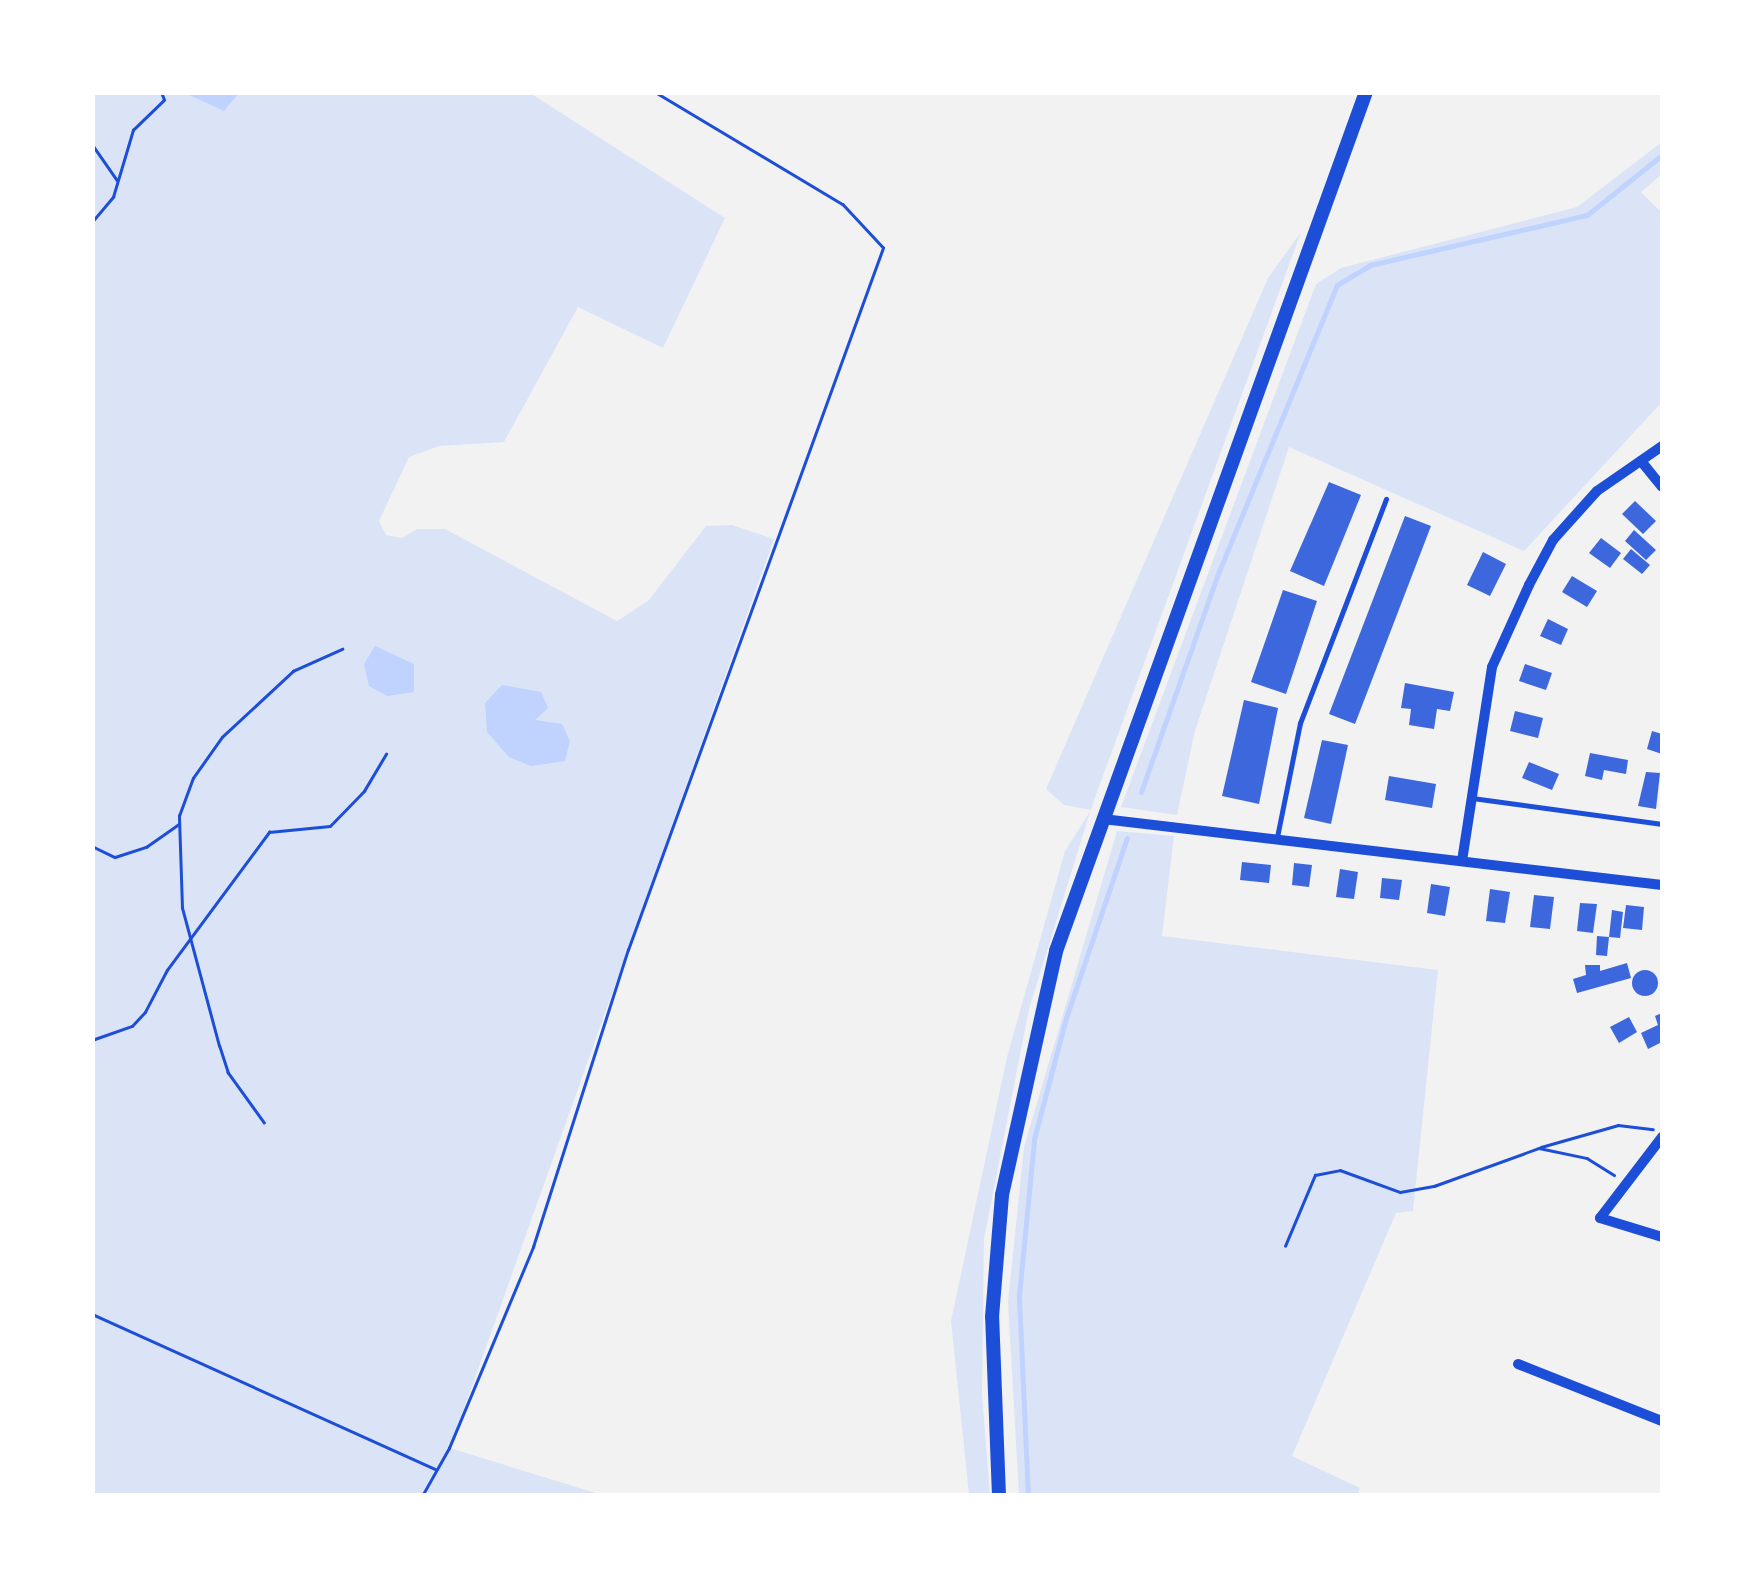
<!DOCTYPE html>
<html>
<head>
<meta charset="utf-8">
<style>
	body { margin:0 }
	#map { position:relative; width:1755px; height:1588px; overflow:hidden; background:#f2f2f2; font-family:Signika,sans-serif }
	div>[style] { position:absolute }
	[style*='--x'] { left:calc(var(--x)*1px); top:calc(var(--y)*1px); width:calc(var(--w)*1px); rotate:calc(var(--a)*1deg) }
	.green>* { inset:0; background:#dbe4f7 }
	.water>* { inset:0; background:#bfd3fe }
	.stream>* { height:5px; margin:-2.5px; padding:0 2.5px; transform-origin:2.5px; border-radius:2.5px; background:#bfd3fe }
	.building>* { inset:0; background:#3d67dc }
	.round { border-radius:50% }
	.path>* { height:2.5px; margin:-1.25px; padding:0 1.25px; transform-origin:1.25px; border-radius:1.25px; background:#1d4ed8 }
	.service>* { height:5px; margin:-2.5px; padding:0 2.5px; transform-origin:2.5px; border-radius:2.5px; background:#1d4ed8 }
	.minor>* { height:10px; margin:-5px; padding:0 5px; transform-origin:5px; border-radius:5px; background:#1d4ed8 }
	.secondary>* { height:14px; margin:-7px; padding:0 7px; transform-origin:7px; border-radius:7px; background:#1d4ed8 }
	span { translate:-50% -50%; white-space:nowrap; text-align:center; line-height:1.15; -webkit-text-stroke:10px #fff; paint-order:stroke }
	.frame { position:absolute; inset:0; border:95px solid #fff; pointer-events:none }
</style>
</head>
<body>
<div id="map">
	<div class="green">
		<i style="clip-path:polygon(92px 93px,530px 93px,725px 218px,663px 348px,578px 307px,504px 442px,439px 446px,409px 457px,379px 521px,386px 535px,402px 538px,417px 529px,445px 529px,617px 621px,648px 601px,706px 526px,732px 525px,774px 539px,450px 1448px,602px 1495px,93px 1495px)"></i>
		<i style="clip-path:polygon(1662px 142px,1662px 174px,1641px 192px,1662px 213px,1662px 402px,1524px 551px,1289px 447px,1195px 731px,1177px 815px,1121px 807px,1316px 284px,1341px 268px,1577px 207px)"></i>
		<i style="clip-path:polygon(1301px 232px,1091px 809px,1029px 1009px,984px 1239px,982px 1394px,990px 1495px,969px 1495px,951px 1321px,1007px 1057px,1065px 851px,1091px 810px,1064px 805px,1046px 789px,1268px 278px)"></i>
		<i style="clip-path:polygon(1117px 831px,1174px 836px,1162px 936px,1438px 970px,1413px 1211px,1396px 1213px,1292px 1456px,1360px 1488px,1357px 1496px,1019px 1496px,1008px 1302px,1024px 1147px)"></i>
	</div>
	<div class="water">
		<i style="clip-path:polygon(185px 93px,185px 92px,239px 93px,224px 111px)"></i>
		<i style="clip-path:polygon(375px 646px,414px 664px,414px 692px,387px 696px,369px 686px,364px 664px)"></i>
		<i style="clip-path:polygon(502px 685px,541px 692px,548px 708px,535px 720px,562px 724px,570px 741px,565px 761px,531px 766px,509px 757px,487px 732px,485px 703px)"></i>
	</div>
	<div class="stream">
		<i style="--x:1141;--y:792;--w:229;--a:-70.6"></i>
		<i style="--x:1217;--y:576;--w:315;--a:-67.6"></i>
		<i style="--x:1337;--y:285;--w:39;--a:-31"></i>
		<i style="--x:1370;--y:265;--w:223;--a:-13"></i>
		<i style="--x:1587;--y:215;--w:96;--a:-38.7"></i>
		<i style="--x:1028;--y:1496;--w:200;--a:-92.6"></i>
		<i style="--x:1019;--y:1296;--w:158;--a:-84.5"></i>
		<i style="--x:1034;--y:1139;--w:125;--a:-75.2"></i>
		<i style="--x:1066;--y:1018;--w:190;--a:-71.3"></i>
	</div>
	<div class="building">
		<i style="clip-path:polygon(1329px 482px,1361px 495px,1324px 586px,1290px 571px)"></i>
		<i style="clip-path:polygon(1635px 501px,1656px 521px,1643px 534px,1622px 514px)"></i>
		<i style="clip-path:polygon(1405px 516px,1431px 526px,1355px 724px,1329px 714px)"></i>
		<i style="clip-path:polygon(1634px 530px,1656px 550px,1646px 560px,1625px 541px)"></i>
		<i style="clip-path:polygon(1601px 538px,1621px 553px,1610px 568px,1589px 553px)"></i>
		<i style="clip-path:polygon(1631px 549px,1650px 565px,1642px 574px,1623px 559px)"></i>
		<i style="clip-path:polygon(1483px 552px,1506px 564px,1490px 596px,1467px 585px)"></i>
		<i style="clip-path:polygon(1572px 576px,1597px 591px,1587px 607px,1562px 592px)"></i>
		<i style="clip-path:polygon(1283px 590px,1317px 601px,1286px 694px,1251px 682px)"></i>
		<i style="clip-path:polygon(1548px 619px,1568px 629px,1561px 645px,1540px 636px)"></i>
		<i style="clip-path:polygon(1525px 664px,1552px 673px,1546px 690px,1519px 681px)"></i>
		<i style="clip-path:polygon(1405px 683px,1454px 692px,1450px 711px,1437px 709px,1434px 729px,1409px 725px,1411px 709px,1401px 708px)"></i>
		<i style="clip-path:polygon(1244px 700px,1278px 708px,1259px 804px,1222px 796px)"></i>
		<i style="clip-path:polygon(1515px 711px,1543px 718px,1538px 738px,1510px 731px)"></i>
		<i style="clip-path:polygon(1652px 731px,1662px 734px,1662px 754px,1647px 749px)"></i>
		<i style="clip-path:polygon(1322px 740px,1348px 745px,1331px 824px,1304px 818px)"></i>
		<i style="clip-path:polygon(1590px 753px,1628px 760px,1626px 774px,1604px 770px,1602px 780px,1585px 776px)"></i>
		<i style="clip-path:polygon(1529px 762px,1559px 774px,1552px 790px,1522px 778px)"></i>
		<i style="clip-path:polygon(1646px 772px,1660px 773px,1656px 809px,1638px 806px)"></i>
		<i style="clip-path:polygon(1389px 776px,1436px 784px,1432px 808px,1385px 800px)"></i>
		<i style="clip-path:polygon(1242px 862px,1271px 865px,1269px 883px,1240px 880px)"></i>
		<i style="clip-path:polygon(1294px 863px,1312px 865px,1309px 887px,1292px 885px)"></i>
		<i style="clip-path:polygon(1340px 869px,1358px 872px,1354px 899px,1336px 897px)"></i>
		<i style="clip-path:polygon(1382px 878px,1402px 880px,1399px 900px,1380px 898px)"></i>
		<i style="clip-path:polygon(1431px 884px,1450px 887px,1445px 916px,1427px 913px)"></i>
		<i style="clip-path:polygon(1490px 889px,1510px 892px,1505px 923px,1486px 921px)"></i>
		<i style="clip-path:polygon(1534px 895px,1554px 897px,1550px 929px,1530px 927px)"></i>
		<i style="clip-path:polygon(1580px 903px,1597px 904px,1593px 933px,1577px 931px)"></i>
		<i style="clip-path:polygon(1626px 905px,1644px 907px,1642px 930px,1623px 928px)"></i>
		<i style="clip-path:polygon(1612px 910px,1623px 912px,1620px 938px,1609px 937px)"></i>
		<i style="clip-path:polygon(1597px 936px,1609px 937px,1607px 956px,1596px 955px)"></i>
		<i style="clip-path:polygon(1627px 963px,1631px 978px,1577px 993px,1573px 979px,1586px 975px,1585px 965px,1600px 965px,1600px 971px)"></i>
		<i class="round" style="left:1632px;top:970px;width:26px;height:26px"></i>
		<i style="clip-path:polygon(1662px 1013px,1662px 1042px,1648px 1049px,1641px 1033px,1658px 1025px,1655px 1016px)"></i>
		<i style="clip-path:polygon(1629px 1017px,1637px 1032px,1619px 1043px,1610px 1027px)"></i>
	</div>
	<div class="path">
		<i style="--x:92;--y:144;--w:44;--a:55.2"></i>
		<i style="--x:92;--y:222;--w:33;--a:-50"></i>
		<i style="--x:113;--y:197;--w:70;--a:-73.4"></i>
		<i style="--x:133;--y:130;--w:43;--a:-44.1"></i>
		<i style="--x:164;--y:100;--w:9;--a:-111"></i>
		<i style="--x:92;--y:528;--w:54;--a:90"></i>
		<i style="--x:92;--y:846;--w:25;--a:26"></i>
		<i style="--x:115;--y:857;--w:33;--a:-18"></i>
		<i style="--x:146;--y:847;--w:40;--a:-34.9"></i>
		<i style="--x:92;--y:1040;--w:42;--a:-19.3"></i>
		<i style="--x:132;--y:1026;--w:19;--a:-47"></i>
		<i style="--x:145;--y:1012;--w:47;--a:-62.4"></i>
		<i style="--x:167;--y:970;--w:172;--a:-53.5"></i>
		<i style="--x:269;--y:832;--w:61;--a:-5.6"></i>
		<i style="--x:330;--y:826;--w:49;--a:-45.8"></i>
		<i style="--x:364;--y:791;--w:43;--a:-59.3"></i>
		<i style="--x:264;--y:1123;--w:62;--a:-125.8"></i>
		<i style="--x:228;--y:1073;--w:28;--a:-108"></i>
		<i style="--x:219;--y:1046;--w:143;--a:-105"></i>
		<i style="--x:182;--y:908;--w:92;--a:-91.9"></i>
		<i style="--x:179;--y:816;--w:40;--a:-69.8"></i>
		<i style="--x:193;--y:778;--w:50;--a:-54.7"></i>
		<i style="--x:222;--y:737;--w:97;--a:-42.9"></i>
		<i style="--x:293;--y:671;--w:54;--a:-24.2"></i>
		<i style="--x:1541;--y:1147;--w:80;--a:-15.9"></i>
		<i style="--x:1618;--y:1125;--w:35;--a:7"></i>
		<i style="--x:1285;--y:1246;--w:77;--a:-67.1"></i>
		<i style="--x:1315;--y:1175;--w:25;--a:-11"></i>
		<i style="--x:1340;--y:1170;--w:64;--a:20.1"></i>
		<i style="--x:1400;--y:1192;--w:35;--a:-10"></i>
		<i style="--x:1434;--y:1186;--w:112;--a:-19.9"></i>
		<i style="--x:1539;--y:1148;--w:49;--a:11.8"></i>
		<i style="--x:1587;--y:1158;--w:32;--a:32"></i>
		<i style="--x:92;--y:1314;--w:377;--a:24.3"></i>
		<i style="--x:422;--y:1496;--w:55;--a:-60.6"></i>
		<i style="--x:449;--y:1448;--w:218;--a:-67.3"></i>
		<i style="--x:533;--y:1247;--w:312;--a:-72.3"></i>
		<i style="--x:628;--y:950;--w:747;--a:-70.04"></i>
		<i style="--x:883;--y:248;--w:59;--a:-132.9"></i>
		<i style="--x:843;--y:205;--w:220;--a:-149.1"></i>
	</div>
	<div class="service">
		<i style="--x:1472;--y:798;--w:192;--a:7.8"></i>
		<i style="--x:1277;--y:837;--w:116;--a:-78.6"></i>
		<i style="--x:1300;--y:723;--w:240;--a:-69"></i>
	</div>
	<div class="minor">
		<i style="--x:1641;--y:461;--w:33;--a:51"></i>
		<i style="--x:1103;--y:819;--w:563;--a:6.73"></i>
		<i style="--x:1462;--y:861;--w:196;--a:-81.2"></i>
		<i style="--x:1492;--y:667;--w:90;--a:-65.7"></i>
		<i style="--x:1529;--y:585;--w:51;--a:-61.9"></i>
		<i style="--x:1553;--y:540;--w:66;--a:-48.1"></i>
		<i style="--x:1597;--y:491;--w:79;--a:-34.7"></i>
		<i style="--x:1662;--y:1137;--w:102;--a:127.4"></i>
		<i style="--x:1600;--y:1218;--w:65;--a:17"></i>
		<i style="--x:1518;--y:1364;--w:155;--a:21.6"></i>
	</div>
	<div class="secondary">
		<i style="--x:999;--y:1496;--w:179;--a:-92.2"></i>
		<i style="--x:992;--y:1317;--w:122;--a:-85.3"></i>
		<i style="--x:1002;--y:1195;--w:250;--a:-77.5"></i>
		<i style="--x:1056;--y:951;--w:913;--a:-70.16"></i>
	</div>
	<div class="frame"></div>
</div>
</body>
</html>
